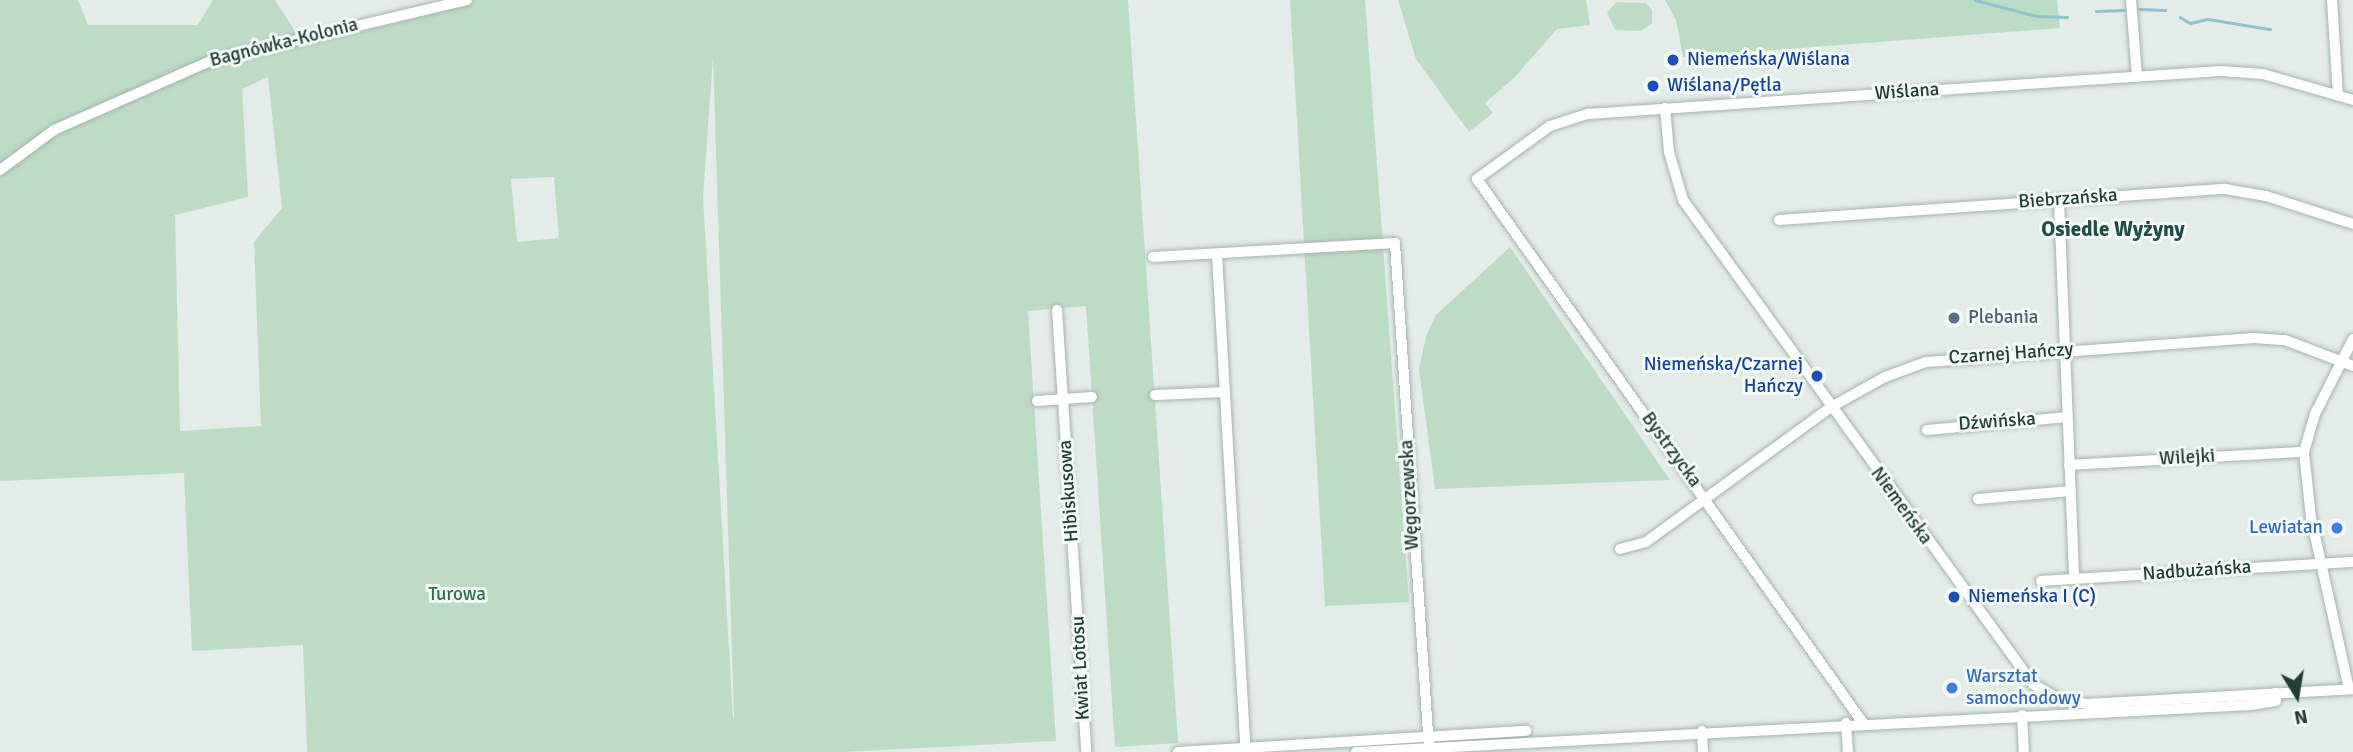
<!DOCTYPE html>
<html>
<head>
<meta charset="utf-8">
<style>
	body { margin:0 }
	#map { position:relative; width:2353px; height:752px; overflow:hidden; background:#e3ece8; font-family:Signika,sans-serif }
	div>[style] { position:absolute }
	[style*='--x'] { left:calc(var(--x)*1px); top:calc(var(--y)*1px); width:calc(var(--w)*1px); rotate:calc(var(--a)*1deg) }
	.green>* { inset:0; background:#bddcc6 }
	.stream>* { height:2.5px; margin:-1.25px; padding:0 1.25px; transform-origin:1.25px; border-radius:1.25px; background:#8ec3cf }
	.roads { filter:drop-shadow(0 0 2px #a6b4af) drop-shadow(0 0 2px #a6b4af) }
	.minor>* { height:10px; margin:-5px; padding:0 5px; transform-origin:5px; border-radius:5px; background:#fff }
	.dots>* { width:19px; height:19px; translate:-50% -50%; box-sizing:border-box; border:4px solid #f3f9f6; border-radius:50% }
	span { translate:-50% -50%; white-space:nowrap; text-align:center; line-height:1.15; -webkit-text-stroke:6px #f3f9f6; paint-order:stroke }
	.street-label { font-size:19px; color:#233d37 }
	.transit-label { font-size:19px; color:#164399 }
	.left { translate:0 -50%; text-align:left }
	.right { translate:-100% -50%; text-align:right }
	.service-label { font-size:19px; color:#4e5e75 }
	.shop-label { font-size:19px; color:#366cbe }
	.park-label { font-size:19px; color:#2f724b }
	.neighbourhood-label { font-size:21px; color:#204e44; font-weight:700 }
	.north { position:absolute; left:2262px; top:661px; width:70px; height:70px; -webkit-text-stroke:5px #f3f9f6; paint-order:stroke; rotate:169deg; font-size:19px; font-weight:700; line-height:28px; text-align:center; color:#233d37 }
	.north::after { content:''; display:block; margin:auto; width:24px; height:32px; background:#233d37; clip-path:polygon(50% 0,100% 100%,50% 72%,0 100%) }
</style>
</head>
<body>
<div id="map">
	<div class="green">
		<i style="clip-path:polygon(evenodd,0 0,78px 0,88px 25px,198px 25px,213px 0,275px 0,304px 45px,442px 12px,441px 0,1128px 0,1178px 743px,1115px 747px,1086px 306px,1028px 311px,1056px 741px,843px 752px,307px 752px,303px 645px,192px 651px,184px 473px,0 481px,0 0,713px 57px,734px 718px,733px 719px,703px 197px,713px 57px,0 0,268px 77px,282px 208px,254px 242px,261px 426px,180px 431px,175px 215px,248px 197px,242px 89px,268px 77px,0 0,554px 177px,559px 238px,517px 242px,511px 179px,554px 177px)"></i>
		<i style="clip-path:polygon(1290px 0,1365px 0,1409px 602px,1325px 606px)"></i>
		<i style="clip-path:polygon(1398px 0,1586px 0,1590px 25px,1557px 29px,1515px 77px,1485px 103px,1493px 113px,1469px 132px,1416px 59px)"></i>
		<i style="clip-path:polygon(1665px 0,2057px 0,2060px 28px,1683px 57px,1676px 20px)"></i>
		<i style="clip-path:polygon(1616px 2px,1646px 3px,1652px 10px,1652px 23px,1641px 31px,1615px 30px,1607px 13px)"></i>
		<i style="clip-path:polygon(1510px 247px,1670px 480px,1435px 489px,1419px 369px,1426px 336px,1436px 315px)"></i>
	</div>
	<div class="stream">
		<i style="--x:1975;--y:0;--w:64;--a:14.5"></i>
		<i style="--x:2037;--y:16;--w:30;--a:2"></i>
		<i style="--x:2139;--y:9;--w:26;--a:2"></i>
		<i style="--x:2096;--y:11;--w:28;--a:-2"></i>
		<i style="--x:2180;--y:17;--w:12;--a:31"></i>
		<i style="--x:2190;--y:23;--w:18;--a:-13"></i>
		<i style="--x:2208;--y:19;--w:63;--a:9.2"></i>
	</div>
	<div class="roads">
		<div class="minor">
			<i style="--x:2131;--y:0;--w:77;--a:85.5"></i>
			<i style="--x:2332;--y:0;--w:95;--a:86.4"></i>
			<i style="--x:1665;--y:108;--w:44;--a:84.8"></i>
			<i style="--x:1669;--y:152;--w:50;--a:73.7"></i>
			<i style="--x:1683;--y:200;--w:597;--a:54.13"></i>
			<i style="--x:2033;--y:684;--w:30;--a:30"></i>
			<i style="--x:2059;--y:699;--w:28;--a:10"></i>
			<i style="--x:2087;--y:704;--w:266;--a:-3.2"></i>
			<i style="--x:0;--y:170;--w:67;--a:-36.5"></i>
			<i style="--x:54;--y:130;--w:174;--a:-23.8"></i>
			<i style="--x:213;--y:60;--w:261;--a:-13.3"></i>
			<i style="--x:2059;--y:200;--w:378;--a:87.7"></i>
			<i style="--x:1779;--y:220;--w:447;--a:-4"></i>
			<i style="--x:2225;--y:189;--w:42;--a:9.7"></i>
			<i style="--x:2266;--y:196;--w:91;--a:17.8"></i>
			<i style="--x:1217;--y:255;--w:498;--a:86.7"></i>
			<i style="--x:1153;--y:257;--w:242;--a:-3.3"></i>
			<i style="--x:1395;--y:243;--w:506;--a:86.15"></i>
			<i style="--x:1057;--y:310;--w:443;--a:86.2"></i>
			<i style="--x:1155;--y:395;--w:70;--a:-2.5"></i>
			<i style="--x:1037;--y:401;--w:55;--a:-4.2"></i>
			<i style="--x:1927;--y:430;--w:141;--a:-5.3"></i>
			<i style="--x:2069;--y:465;--w:235;--a:-3.2"></i>
			<i style="--x:1978;--y:499;--w:93;--a:-4.9"></i>
			<i style="--x:1620;--y:549;--w:27;--a:-15"></i>
			<i style="--x:1646;--y:542;--w:229;--a:-36.1"></i>
			<i style="--x:1831;--y:407;--w:62;--a:-29.1"></i>
			<i style="--x:1885;--y:377;--w:44;--a:-20.1"></i>
			<i style="--x:1926;--y:362;--w:329;--a:-4.2"></i>
			<i style="--x:2254;--y:338;--w:31;--a:4"></i>
			<i style="--x:2285;--y:340;--w:73;--a:20.9"></i>
			<i style="--x:2041;--y:581;--w:313;--a:-3.5"></i>
			<i style="--x:2349;--y:689;--w:175;--a:-102.5"></i>
			<i style="--x:2311;--y:518;--w:66;--a:-96.1"></i>
			<i style="--x:2304;--y:452;--w:40;--a:-74"></i>
			<i style="--x:2315;--y:414;--w:84;--a:-63.1"></i>
			<i style="--x:2022;--y:715;--w:37;--a:87"></i>
			<i style="--x:1846;--y:723;--w:29;--a:86"></i>
			<i style="--x:1863;--y:723;--w:667;--a:-125.36"></i>
			<i style="--x:1477;--y:179;--w:90;--a:-36"></i>
			<i style="--x:1550;--y:126;--w:40;--a:-18"></i>
			<i style="--x:1588;--y:114;--w:634;--a:-3.89"></i>
			<i style="--x:2221;--y:71;--w:42;--a:4.1"></i>
			<i style="--x:2263;--y:74;--w:94;--a:16.1"></i>
			<i style="--x:1702;--y:731;--w:21;--a:87"></i>
			<i style="--x:1178;--y:752;--w:349;--a:-3.5"></i>
			<i style="--x:1356;--y:752;--w:896;--a:-3.01"></i>
			<i style="--x:2251;--y:705;--w:25;--a:-9"></i>
			<i style="--x:2276;--y:701;--w:8;--a:-97"></i>
		</div>
	</div>
	<div class="dots">
		<i style="left:1673px;top:60px;background:#1a4fb4"></i>
		<i style="left:1653px;top:86px;background:#1a4fb4"></i>
		<i style="left:1954px;top:318px;background:#5c6f8a"></i>
		<i style="left:1817px;top:376px;background:#1a4fb4"></i>
		<i style="left:2337px;top:528px;background:#3f7fe0"></i>
		<i style="left:1954px;top:597px;background:#1a4fb4"></i>
		<i style="left:1952px;top:688px;background:#3f7fe0"></i>
	</div>
	<div class="street-label">
		<span style="left:284px;top:43px;rotate:-14deg">Bagnówka-Kolonia</span>
		<span style="left:1907px;top:92px;rotate:-4deg">Wiślana</span>
		<span style="left:2068px;top:199px;rotate:-4deg">Biebrzańska</span>
		<span style="left:2011px;top:354px;rotate:-4deg">Czarnej Hańczy</span>
		<span style="left:1997px;top:422px;rotate:-4deg">Dźwińska</span>
		<span style="left:1671px;top:450px;rotate:54deg">Bystrzycka</span>
		<span style="left:2187px;top:458px;rotate:-3deg">Wilejki</span>
		<span style="left:1069px;top:491px;rotate:-94deg">Hibiskusowa</span>
		<span style="left:1410px;top:495px;rotate:-93deg">Węgorzewska</span>
		<span style="left:1901px;top:506px;rotate:54deg">Niemeńska</span>
		<span style="left:2197px;top:571px;rotate:-4deg">Nadbużańska</span>
		<span style="left:1081px;top:668px;rotate:-93deg">Kwiat Lotosu</span>
	</div>
	<div class="transit-label">
		<span class="left" style="left:1687px;top:60px">Niemeńska/Wiślana</span>
		<span class="left" style="left:1667px;top:86px">Wiślana/Pętla</span>
		<span class="right" style="left:1803px;top:376px">Niemeńska/Czarnej<br>Hańczy</span>
		<span class="left" style="left:1968px;top:597px">Niemeńska I (C)</span>
	</div>
	<div class="service-label">
		<span class="left" style="left:1968px;top:318px">Plebania</span>
	</div>
	<div class="shop-label">
		<span class="right" style="left:2323px;top:528px">Lewiatan</span>
		<span class="left" style="left:1966px;top:688px">Warsztat<br>samochodowy</span>
	</div>
	<div class="park-label">
		<span style="left:457px;top:595px">Turowa</span>
	</div>
	<div class="neighbourhood-label">
		<span style="left:2113px;top:229px">Osiedle Wyżyny</span>
	</div>
	<div class="north">N</div>
</div>
</body>
</html>
